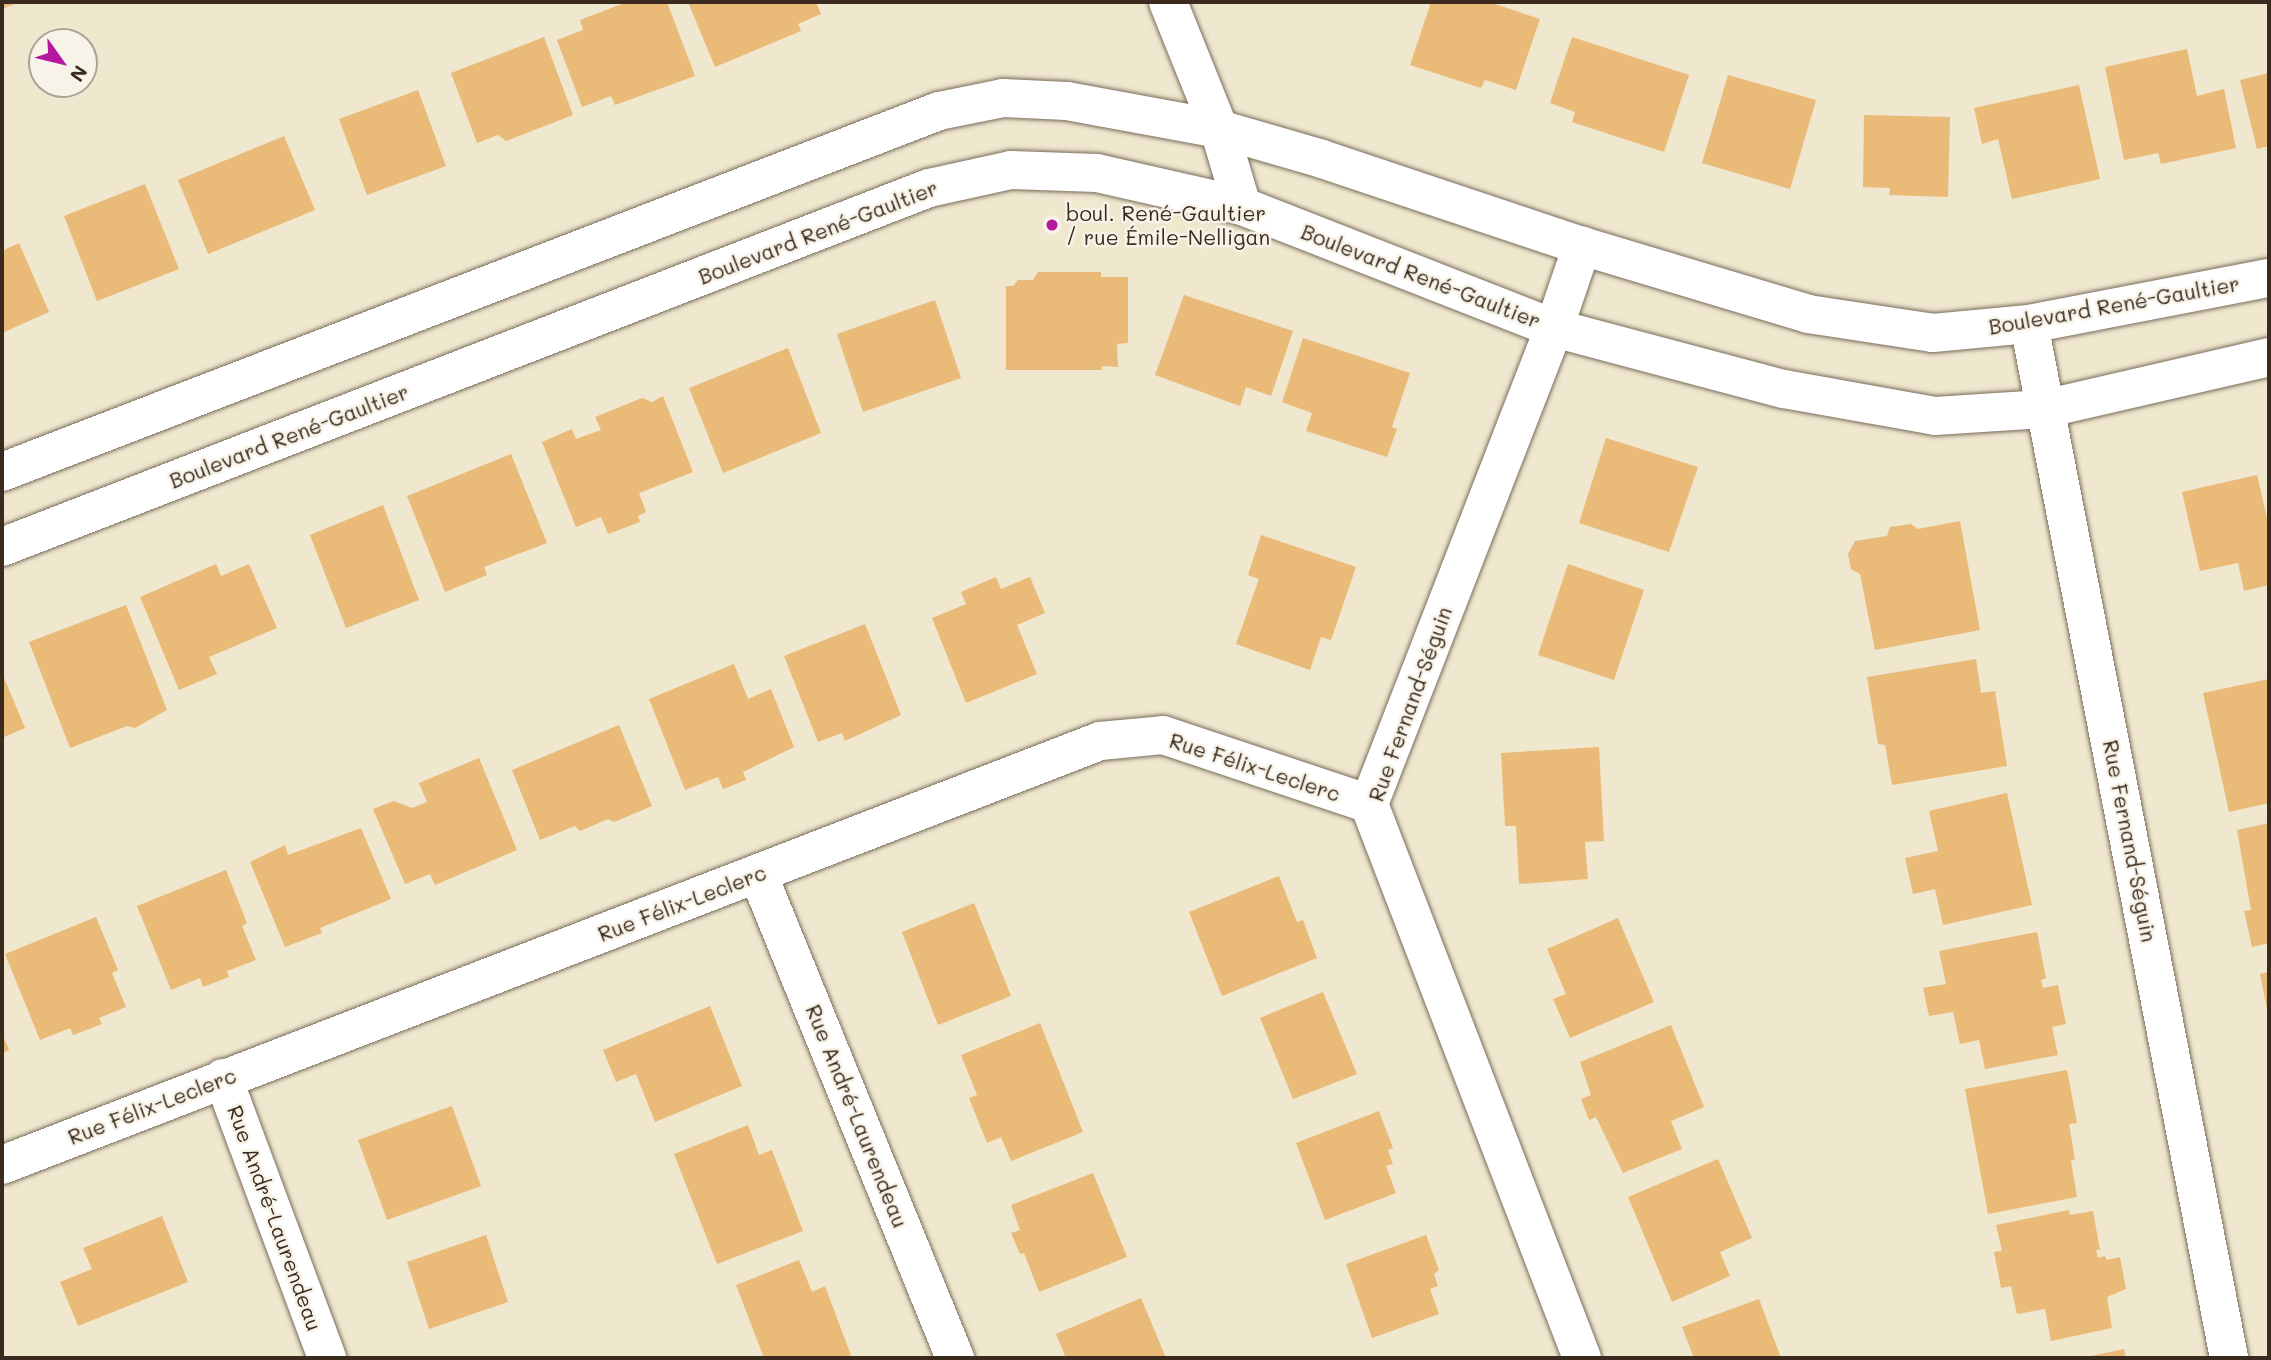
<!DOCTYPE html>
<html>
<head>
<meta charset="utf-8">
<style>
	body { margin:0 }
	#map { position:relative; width:2271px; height:1360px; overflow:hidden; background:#efe7ce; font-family:Mali,sans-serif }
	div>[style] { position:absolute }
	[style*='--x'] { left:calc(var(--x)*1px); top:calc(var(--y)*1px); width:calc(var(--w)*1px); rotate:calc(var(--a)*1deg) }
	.building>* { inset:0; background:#eaba78 }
	.roads { filter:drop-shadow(0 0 2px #7a6c5c) drop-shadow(0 0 2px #7a6c5c) }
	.minor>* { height:38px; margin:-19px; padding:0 19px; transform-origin:19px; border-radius:19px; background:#fff }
	.dots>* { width:19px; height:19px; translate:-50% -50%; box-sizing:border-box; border:4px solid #f7f3e8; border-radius:50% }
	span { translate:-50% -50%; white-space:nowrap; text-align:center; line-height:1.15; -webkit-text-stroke:5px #f7f3e8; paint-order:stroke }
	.poi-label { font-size:21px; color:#3b2a1e }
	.left { translate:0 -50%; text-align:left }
	.street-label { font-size:21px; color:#3b2a1e }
	.frame { position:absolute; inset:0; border:4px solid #3b2a1e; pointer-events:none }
	.north { position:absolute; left:28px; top:28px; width:70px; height:70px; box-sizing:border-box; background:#f7f3e8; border:2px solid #aca397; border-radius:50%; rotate:124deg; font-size:19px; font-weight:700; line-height:28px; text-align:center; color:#3b2a1e }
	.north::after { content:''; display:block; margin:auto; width:24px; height:32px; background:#b5179e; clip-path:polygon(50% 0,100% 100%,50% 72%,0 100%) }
</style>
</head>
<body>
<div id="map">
	<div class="building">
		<i style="clip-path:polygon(2px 2px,20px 2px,2px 9px)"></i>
		<i style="clip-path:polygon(627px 2px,667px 2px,695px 76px,615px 105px,611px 96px,582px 107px,557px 40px,583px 30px,580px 20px)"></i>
		<i style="clip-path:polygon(688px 2px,816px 2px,821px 14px,798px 24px,801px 31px,715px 67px)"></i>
		<i style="clip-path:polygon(1431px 2px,1489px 2px,1540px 19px,1516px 90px,1485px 80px,1481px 88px,1410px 65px)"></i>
		<i style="clip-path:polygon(544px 37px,573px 115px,506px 141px,498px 135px,477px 143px,451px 73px)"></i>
		<i style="clip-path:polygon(1572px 37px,1689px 75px,1664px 152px,1572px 122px,1575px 112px,1550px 103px)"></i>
		<i style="clip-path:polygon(2187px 49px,2197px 96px,2224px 89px,2236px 148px,2161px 164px,2158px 153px,2124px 160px,2105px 67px)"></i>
		<i style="clip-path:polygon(2269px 73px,2269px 146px,2257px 149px,2240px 80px)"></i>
		<i style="clip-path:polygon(1728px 75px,1816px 100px,1790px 189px,1702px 163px)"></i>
		<i style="clip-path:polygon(2079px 85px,2100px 179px,2012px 199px,1998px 139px,1982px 144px,1974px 108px)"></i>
		<i style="clip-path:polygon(418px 90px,446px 166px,367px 195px,339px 119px)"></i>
		<i style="clip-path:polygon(1864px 115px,1950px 117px,1948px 197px,1889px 195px,1890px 188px,1863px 187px)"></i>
		<i style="clip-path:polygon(284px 136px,315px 210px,208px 254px,178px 180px)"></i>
		<i style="clip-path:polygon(145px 184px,179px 269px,97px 301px,64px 216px)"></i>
		<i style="clip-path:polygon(19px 243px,49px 312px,2px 333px,2px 251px)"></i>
		<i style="clip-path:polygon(1038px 272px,1101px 272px,1101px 277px,1128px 277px,1128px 343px,1117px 344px,1118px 367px,1102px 366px,1102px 370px,1006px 370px,1006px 286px,1013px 286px,1018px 280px,1033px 280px)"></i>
		<i style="clip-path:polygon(1184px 295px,1293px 331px,1271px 396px,1246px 387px,1240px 406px,1155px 375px)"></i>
		<i style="clip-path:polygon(935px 300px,961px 378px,863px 412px,837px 334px)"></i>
		<i style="clip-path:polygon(1303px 338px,1410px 373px,1392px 427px,1397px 429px,1387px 457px,1306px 431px,1312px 413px,1282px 402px)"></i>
		<i style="clip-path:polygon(788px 348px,821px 433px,723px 473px,689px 388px)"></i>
		<i style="clip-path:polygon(663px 396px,693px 472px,639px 493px,646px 512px,638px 516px,640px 522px,608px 534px,601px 517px,576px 527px,542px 442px,572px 429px,576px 439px,601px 430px,595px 417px,642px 398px,652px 402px)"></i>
		<i style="clip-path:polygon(1606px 438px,1698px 467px,1669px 552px,1579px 523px)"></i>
		<i style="clip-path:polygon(511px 454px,547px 543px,484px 567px,487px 575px,445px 592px,407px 496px)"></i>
		<i style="clip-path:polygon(2257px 475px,2269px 526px,2269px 585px,2244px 591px,2238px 563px,2200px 571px,2182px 492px)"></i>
		<i style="clip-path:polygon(383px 505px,419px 600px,346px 628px,310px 535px)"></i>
		<i style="clip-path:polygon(1960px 521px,1980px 630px,1875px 650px,1860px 574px,1851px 569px,1848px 554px,1855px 541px,1887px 536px,1890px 527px,1911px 524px,1918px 529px)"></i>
		<i style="clip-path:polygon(1261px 535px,1356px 567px,1331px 640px,1321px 637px,1310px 670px,1236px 644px,1259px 579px,1248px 575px)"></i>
		<i style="clip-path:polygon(216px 564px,221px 576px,249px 564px,277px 628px,209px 657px,217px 674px,179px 690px,140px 597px)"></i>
		<i style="clip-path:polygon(1568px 564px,1644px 590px,1614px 680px,1538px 655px)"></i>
		<i style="clip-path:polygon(996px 577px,1001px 589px,1030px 577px,1045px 613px,1017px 625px,1037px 674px,966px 703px,932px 618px,966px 604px,961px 592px)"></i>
		<i style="clip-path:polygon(126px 605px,167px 710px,135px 728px,127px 726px,70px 748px,29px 642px)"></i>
		<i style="clip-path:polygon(865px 624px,901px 715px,845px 741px,842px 733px,818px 742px,784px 656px)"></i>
		<i style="clip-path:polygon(1976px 659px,1981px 693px,1995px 691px,2007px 766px,1892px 785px,1885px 745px,1878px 744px,1867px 677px)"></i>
		<i style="clip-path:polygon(734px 664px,748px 699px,771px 689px,794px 747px,743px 772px,746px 780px,723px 789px,718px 777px,685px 790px,649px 699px)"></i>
		<i style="clip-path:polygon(2px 673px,25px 728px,2px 738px)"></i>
		<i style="clip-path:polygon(2269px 679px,2269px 803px,2229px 812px,2203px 693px)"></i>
		<i style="clip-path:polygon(619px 725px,652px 806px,614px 822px,608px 819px,580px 831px,575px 826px,540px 840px,512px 770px)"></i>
		<i style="clip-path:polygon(1599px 747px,1604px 841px,1585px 842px,1588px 879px,1519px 884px,1516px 826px,1505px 826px,1501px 753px)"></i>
		<i style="clip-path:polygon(479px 758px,517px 850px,435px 885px,430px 874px,405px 884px,373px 809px,394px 801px,412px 808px,427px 802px,419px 783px)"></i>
		<i style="clip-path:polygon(2007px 793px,2032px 905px,1943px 925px,1935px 889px,1913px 894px,1905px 858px,1938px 851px,1929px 811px)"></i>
		<i style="clip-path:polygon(2269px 823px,2269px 943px,2252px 947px,2244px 911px,2251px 910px,2237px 830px)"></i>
		<i style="clip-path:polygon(361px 828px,391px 899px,320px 928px,322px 933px,285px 947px,250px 862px,285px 845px,288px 855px)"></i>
		<i style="clip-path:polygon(226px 870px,247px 923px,242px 926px,256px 960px,227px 971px,229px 977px,203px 987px,200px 978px,171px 990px,137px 906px)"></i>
		<i style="clip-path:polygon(1279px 876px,1297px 922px,1303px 920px,1317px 958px,1222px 996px,1189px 912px)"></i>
		<i style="clip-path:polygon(974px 903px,1011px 996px,938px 1025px,902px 932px)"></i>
		<i style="clip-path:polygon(96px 917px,118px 970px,112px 973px,126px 1007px,99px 1018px,102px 1024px,73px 1035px,70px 1028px,40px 1040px,5px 954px)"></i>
		<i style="clip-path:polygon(1618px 918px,1654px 1002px,1570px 1038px,1553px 999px,1566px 994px,1547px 949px)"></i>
		<i style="clip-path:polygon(2037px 932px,2046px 978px,2041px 980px,2043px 988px,2058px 985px,2066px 1024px,2052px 1027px,2058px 1055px,1985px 1069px,1979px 1040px,1960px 1044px,1953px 1012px,1929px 1016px,1923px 988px,1946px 984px,1939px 951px)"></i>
		<i style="clip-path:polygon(2269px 972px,2269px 1014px,2268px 1014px,2260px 974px)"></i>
		<i style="clip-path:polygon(1323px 992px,1357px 1074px,1293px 1099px,1260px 1018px)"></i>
		<i style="clip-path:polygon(710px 1006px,742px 1086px,655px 1122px,636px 1074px,616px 1082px,603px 1050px)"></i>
		<i style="clip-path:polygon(1040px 1023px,1083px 1132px,1011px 1161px,1001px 1137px,987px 1143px,969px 1098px,977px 1095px,961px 1055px)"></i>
		<i style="clip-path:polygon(1671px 1025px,1704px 1107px,1671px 1121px,1682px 1149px,1623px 1173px,1596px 1117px,1589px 1120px,1581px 1099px,1591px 1095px,1580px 1062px)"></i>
		<i style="clip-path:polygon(2px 1033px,9px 1050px,2px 1053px)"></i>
		<i style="clip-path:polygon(2067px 1070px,2077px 1123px,2069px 1124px,2075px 1159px,2071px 1161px,2077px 1197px,1988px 1214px,1965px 1089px)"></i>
		<i style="clip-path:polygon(452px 1106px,481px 1186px,387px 1220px,358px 1140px)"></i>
		<i style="clip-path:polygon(1379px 1111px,1393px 1148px,1388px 1150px,1393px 1164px,1386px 1166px,1396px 1193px,1325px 1220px,1296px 1143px)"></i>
		<i style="clip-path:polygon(748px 1125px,759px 1155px,772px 1150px,803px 1231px,717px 1264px,674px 1154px)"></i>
		<i style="clip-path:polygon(1718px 1159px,1752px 1238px,1720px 1252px,1730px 1276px,1672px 1302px,1628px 1197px)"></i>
		<i style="clip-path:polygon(1093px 1173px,1127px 1257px,1039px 1292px,1024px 1253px,1020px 1254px,1011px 1233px,1020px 1230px,1011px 1205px)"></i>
		<i style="clip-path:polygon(2069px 1210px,2070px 1215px,2093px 1211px,2100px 1250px,2096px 1250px,2098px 1258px,2105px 1256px,2107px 1260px,2120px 1257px,2126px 1289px,2107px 1297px,2112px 1328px,2051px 1341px,2045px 1309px,2017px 1314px,2011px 1286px,2001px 1288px,1994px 1252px,2002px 1251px,1996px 1225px)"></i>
		<i style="clip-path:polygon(162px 1216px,188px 1282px,78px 1326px,60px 1282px,92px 1269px,83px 1248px)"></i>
		<i style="clip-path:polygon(486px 1235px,508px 1302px,429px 1329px,407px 1262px)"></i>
		<i style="clip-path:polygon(1426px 1235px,1439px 1270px,1434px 1274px,1438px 1286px,1430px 1289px,1439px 1314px,1372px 1338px,1346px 1264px)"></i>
		<i style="clip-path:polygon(799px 1260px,812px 1292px,825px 1286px,852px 1358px,764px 1358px,736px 1285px)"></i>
		<i style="clip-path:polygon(1141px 1298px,1166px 1358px,1066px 1358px,1056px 1334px)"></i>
		<i style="clip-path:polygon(1759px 1299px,1781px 1358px,1694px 1358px,1682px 1327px)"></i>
		<i style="clip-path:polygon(2124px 1349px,2126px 1358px,2086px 1358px,2086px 1357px)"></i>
	</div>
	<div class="roads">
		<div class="minor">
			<i style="--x:1168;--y:2;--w:137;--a:68.1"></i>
			<i style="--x:1219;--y:129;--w:80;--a:73.4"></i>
			<i style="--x:2029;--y:324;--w:1053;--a:79.05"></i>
			<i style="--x:2;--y:472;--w:1004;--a:-21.07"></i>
			<i style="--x:939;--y:111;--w:65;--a:-11.5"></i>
			<i style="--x:1003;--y:98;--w:64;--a:2.7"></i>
			<i style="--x:1067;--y:101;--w:155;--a:10.4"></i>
			<i style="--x:1219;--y:129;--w:107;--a:16.2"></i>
			<i style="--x:1322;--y:159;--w:274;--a:18.5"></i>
			<i style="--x:1582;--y:246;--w:236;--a:16.7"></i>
			<i style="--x:1808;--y:314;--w:126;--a:8.6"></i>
			<i style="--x:1933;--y:333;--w:96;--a:-5.4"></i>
			<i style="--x:2029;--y:324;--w:244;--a:-10.9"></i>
			<i style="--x:2;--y:547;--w:994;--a:-21.17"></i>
			<i style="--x:929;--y:188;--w:84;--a:-12.4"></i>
			<i style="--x:1011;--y:170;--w:86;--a:2"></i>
			<i style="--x:1097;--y:173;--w:149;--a:12.8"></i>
			<i style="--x:1242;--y:206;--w:335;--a:21.4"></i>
			<i style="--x:1554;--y:328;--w:238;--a:14.9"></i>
			<i style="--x:1784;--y:389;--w:153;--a:10.1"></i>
			<i style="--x:1935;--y:416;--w:109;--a:-3.7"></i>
			<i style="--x:2044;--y:409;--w:231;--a:-13"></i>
			<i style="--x:758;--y:874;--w:523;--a:67.85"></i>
			<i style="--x:223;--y:1078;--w:299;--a:69.6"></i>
			<i style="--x:2;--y:1165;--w:1177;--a:-21.11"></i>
			<i style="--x:1100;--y:741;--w:63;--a:-5.4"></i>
			<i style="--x:1163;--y:735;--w:217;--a:18.5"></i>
			<i style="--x:1582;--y:1358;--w:594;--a:-111.03"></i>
			<i style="--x:1369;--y:804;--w:511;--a:-68.76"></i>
			<i style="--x:1554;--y:328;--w:87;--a:-71.1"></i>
		</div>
	</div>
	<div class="dots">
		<i style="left:1052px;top:225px;background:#b5179e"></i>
	</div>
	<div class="poi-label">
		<span class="left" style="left:1066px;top:225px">boul. René-Gaultier<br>/ rue Émile-Nelligan</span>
	</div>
	<div class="street-label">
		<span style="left:818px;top:232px;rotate:-21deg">Boulevard René-Gaultier</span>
		<span style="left:1421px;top:276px;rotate:21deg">Boulevard René-Gaultier</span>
		<span style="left:2114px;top:305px;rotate:-10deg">Boulevard René-Gaultier</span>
		<span style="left:289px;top:436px;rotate:-21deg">Boulevard René-Gaultier</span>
		<span style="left:1410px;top:704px;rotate:-70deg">Rue Fernand-Séguin</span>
		<span style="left:1255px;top:767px;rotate:18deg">Rue Félix-Leclerc</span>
		<span style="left:2130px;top:841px;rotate:79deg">Rue Fernand-Séguin</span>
		<span style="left:682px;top:903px;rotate:-21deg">Rue Félix-Leclerc</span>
		<span style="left:152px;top:1106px;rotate:-21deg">Rue Félix-Leclerc</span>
		<span style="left:857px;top:1116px;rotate:68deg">Rue André-Laurendeau</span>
		<span style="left:275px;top:1218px;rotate:70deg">Rue André-Laurendeau</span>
	</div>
	<div class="frame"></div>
	<div class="north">N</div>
</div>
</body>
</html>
